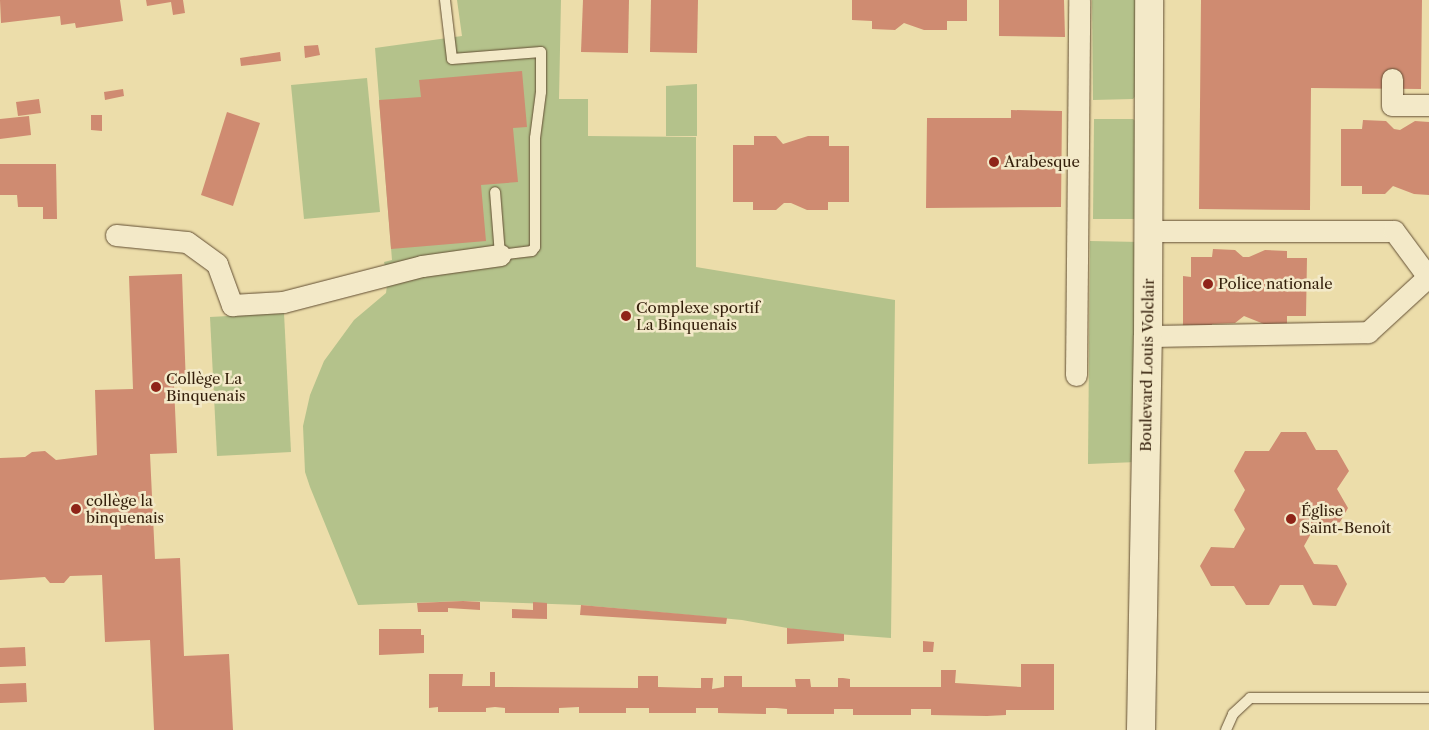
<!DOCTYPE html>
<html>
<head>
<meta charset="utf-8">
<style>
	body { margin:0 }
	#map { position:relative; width:1429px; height:730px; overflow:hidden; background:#ecddaa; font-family:"Libre Caslon Text",serif }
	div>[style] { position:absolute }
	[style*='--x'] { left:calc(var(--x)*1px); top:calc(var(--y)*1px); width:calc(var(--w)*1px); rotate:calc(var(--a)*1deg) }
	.green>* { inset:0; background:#b4c28b }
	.building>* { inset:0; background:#cf8b71 }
	.roads { filter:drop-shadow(0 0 1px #624e33) drop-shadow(0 0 1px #624e33) }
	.lane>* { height:10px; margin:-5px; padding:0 5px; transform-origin:5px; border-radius:5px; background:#f3e9c8 }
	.street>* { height:21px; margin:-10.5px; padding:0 10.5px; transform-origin:10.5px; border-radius:10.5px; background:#f3e9c8 }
	.secondary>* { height:28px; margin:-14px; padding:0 14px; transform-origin:14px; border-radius:14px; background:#f3e9c8 }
	.dots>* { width:14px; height:14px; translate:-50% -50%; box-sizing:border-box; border:2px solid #f3e9c8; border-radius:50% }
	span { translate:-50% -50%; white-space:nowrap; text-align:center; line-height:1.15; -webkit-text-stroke:5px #f3e9c8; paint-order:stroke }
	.poi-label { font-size:15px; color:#341f0b }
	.left { translate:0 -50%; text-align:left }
	.street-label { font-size:15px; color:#341f0b }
</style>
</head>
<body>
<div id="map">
	<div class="green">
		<i style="clip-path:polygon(457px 0,561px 0,559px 99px,588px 99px,588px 136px,696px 137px,696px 267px,895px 300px,891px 638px,810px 632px,742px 620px,581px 605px,463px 601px,358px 605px,310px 487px,305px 472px,303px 426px,310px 395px,324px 361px,354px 320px,386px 293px,388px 278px,384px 262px,392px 260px,375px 48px,462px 36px)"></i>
		<i style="clip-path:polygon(1092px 0,1141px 0,1142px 88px,1133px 99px,1093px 100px)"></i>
		<i style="clip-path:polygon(367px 78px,380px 212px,304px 219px,291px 85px)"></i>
		<i style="clip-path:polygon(697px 84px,697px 136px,666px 136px,666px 86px)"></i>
		<i style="clip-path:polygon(1094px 119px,1133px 119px,1142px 127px,1142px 219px,1093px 219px)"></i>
		<i style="clip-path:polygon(1090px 241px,1140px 242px,1137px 462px,1088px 464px)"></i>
		<i style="clip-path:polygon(284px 313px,291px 452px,217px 456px,210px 317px)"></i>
	</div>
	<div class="building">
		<i style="clip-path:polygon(0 0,120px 0,123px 21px,76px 28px,75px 23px,61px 25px,60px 16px,1px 23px)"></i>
		<i style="clip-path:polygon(146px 0,183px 0,185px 13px,173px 15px,171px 2px,147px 6px)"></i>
		<i style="clip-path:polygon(583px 0,629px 0,628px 53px,581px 52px)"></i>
		<i style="clip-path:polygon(651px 0,698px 0,697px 53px,650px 52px)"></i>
		<i style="clip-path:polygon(852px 0,967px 0,967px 21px,947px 21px,947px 30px,924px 30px,904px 23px,895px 30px,872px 29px,872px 21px,852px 20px)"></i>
		<i style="clip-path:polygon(999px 0,1064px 0,1065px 37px,999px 36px)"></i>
		<i style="clip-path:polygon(1201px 0,1422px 0,1421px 89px,1311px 88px,1310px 210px,1199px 209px)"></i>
		<i style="clip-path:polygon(318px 45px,320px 55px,305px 58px,304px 46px)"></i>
		<i style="clip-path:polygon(280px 52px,281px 61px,241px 66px,240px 58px)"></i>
		<i style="clip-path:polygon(522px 71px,527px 127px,513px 128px,518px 182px,481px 185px,486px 241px,391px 249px,379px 100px,421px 97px,419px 80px)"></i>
		<i style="clip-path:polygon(123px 89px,124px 96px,105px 100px,104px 92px)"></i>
		<i style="clip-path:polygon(39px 99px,41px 113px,18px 116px,16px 102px)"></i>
		<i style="clip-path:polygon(1011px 110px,1062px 111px,1061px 207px,926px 208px,927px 118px,1011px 118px)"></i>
		<i style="clip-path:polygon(227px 112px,260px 123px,233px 206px,201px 195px)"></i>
		<i style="clip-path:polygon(91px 115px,102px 115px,102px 131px,91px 130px)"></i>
		<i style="clip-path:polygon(29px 116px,31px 135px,0 139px,0 119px)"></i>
		<i style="clip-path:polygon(1363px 120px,1386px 121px,1394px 129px,1400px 130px,1415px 121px,1429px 122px,1429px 195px,1414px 194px,1393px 186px,1385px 194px,1362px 194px,1362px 186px,1341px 186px,1341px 129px,1362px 129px)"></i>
		<i style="clip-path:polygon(754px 136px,776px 136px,783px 144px,808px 136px,829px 136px,829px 146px,849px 146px,849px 202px,828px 202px,828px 210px,807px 210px,791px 203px,784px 203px,776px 210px,753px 210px,753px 202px,733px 202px,733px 145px,754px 145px)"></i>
		<i style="clip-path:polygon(0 164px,56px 164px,57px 219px,43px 219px,43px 207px,18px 207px,17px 195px,0 195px)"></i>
		<i style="clip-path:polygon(1213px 249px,1235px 250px,1243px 257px,1249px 257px,1265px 250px,1287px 251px,1287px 258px,1307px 258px,1306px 316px,1287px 316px,1287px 324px,1264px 324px,1244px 316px,1235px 323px,1212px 324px,1212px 328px,1183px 328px,1183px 276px,1191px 277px,1191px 257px,1212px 257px)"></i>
		<i style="clip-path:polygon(182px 274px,186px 386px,174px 386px,177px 453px,150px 454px,155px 559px,180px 558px,184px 656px,229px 654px,233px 730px,154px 730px,150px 640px,105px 642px,102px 575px,70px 576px,64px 583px,50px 583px,45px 577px,0 580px,0 458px,25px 457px,32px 452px,45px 451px,56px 460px,97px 455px,95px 390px,133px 389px,129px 276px)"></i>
		<i style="clip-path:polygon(1281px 432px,1306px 432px,1316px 450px,1337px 450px,1349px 471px,1337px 489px,1348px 508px,1336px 529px,1314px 528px,1304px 546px,1314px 564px,1337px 565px,1347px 584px,1336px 606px,1313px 605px,1303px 585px,1280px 585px,1269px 605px,1246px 605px,1234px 586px,1211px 586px,1200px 566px,1211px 547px,1234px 548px,1245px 529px,1234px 510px,1245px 490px,1234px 471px,1245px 451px,1269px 451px)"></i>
		<i style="clip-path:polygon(463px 601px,480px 602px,480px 610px,448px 608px,448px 612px,418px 612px,417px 603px)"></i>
		<i style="clip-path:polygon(533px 602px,547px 603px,547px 619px,512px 618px,512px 609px,533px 610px)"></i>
		<i style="clip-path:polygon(581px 605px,727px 618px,726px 624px,580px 615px)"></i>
		<i style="clip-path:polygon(787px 628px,844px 634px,844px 641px,787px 644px)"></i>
		<i style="clip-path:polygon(379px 629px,421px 629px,421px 635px,424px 635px,424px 653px,379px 655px)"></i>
		<i style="clip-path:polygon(923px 641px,934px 642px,933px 652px,923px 652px)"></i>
		<i style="clip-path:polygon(25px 647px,26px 666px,0 667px,0 648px)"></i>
		<i style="clip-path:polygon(1021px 664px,1054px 664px,1054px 710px,1006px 710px,1006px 715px,987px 716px,931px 715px,931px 709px,911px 709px,911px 715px,853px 715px,853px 709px,834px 709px,834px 714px,787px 714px,787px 709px,776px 708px,766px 708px,766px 714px,718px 713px,718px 708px,696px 708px,696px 713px,649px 713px,649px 708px,626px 708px,626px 713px,579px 713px,579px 707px,559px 708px,559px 713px,505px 713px,505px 708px,495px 707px,486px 708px,486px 712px,438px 712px,438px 707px,429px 708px,429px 674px,463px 674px,462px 686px,490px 686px,490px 672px,495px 672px,495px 687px,638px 688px,638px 676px,658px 676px,658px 687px,696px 688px,701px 688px,701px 678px,713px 678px,712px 689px,724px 687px,724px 676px,742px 676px,742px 687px,796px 687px,795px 679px,810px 679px,811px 687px,838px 687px,838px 678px,843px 678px,850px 679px,850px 687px,941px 687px,941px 670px,956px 670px,955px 683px,1021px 687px)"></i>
		<i style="clip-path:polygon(26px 683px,27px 702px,0 703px,0 684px)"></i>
	</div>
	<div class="roads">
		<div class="lane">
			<i style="--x:445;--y:0;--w:59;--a:83.2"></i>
			<i style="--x:452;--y:59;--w:89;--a:-4.5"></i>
			<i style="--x:541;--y:52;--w:40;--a:90"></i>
			<i style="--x:541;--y:92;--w:46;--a:97.4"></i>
			<i style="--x:535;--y:138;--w:109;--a:90"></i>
			<i style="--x:535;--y:247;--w:5;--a:127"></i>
			<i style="--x:532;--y:251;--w:32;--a:173"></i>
			<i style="--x:500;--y:255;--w:63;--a:-94.5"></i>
			<i style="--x:1226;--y:730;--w:17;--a:-66"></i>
			<i style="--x:1233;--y:714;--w:23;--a:-43"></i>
			<i style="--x:1250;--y:698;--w:179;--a:0"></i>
		</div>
		<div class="street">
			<i style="--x:1392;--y:79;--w:26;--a:90"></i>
			<i style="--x:1392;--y:105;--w:37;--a:0"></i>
			<i style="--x:1149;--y:231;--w:245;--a:0"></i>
			<i style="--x:1394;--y:231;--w:57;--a:53.5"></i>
			<i style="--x:116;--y:235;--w:71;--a:5.6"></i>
			<i style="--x:187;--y:242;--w:37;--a:36"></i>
			<i style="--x:217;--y:264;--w:44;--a:69.9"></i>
			<i style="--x:232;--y:305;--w:51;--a:-3.4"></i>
			<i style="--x:283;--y:302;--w:144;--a:-14.5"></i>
			<i style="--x:422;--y:266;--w:79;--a:-8"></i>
			<i style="--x:1148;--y:336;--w:220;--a:-1"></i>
			<i style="--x:1368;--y:332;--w:83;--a:-42.6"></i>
			<i style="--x:1076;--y:375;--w:375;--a:-89.5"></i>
		</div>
		<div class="secondary">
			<i style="--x:1141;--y:730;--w:394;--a:-89"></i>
			<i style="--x:1148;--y:336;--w:336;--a:-89.8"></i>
		</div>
	</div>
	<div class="dots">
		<i style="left:994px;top:162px;background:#8f2418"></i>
		<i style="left:1208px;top:284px;background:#8f2418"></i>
		<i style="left:626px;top:316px;background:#8f2418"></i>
		<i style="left:156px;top:387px;background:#8f2418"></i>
		<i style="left:76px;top:509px;background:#8f2418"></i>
		<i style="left:1291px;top:519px;background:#8f2418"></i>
	</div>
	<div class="poi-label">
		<span class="left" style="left:1004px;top:162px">Arabesque</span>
		<span class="left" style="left:1218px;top:284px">Police nationale</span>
		<span class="left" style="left:636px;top:316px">Complexe sportif<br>La Binquenais</span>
		<span class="left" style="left:166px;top:387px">Collège La<br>Binquenais</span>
		<span class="left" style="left:86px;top:509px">collège la<br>binquenais</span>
		<span class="left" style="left:1301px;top:519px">Église<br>Saint-Benoît</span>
	</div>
	<div class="street-label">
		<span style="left:1147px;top:365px;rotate:-89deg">Boulevard Louis Volclair</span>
	</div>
</div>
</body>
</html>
